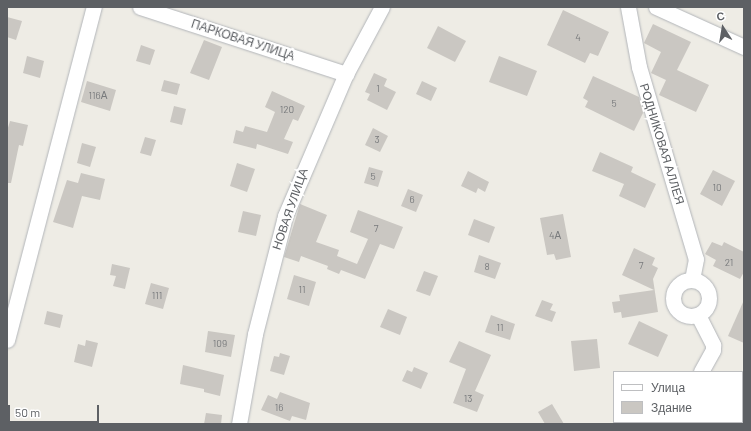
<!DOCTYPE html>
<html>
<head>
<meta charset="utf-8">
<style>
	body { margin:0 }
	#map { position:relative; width:751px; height:431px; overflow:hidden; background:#eeece5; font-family:Barlow,sans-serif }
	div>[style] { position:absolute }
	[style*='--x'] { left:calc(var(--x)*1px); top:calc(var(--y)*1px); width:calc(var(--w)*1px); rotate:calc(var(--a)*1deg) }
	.building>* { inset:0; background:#cac7c2 }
	.roads { filter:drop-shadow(0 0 1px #b2b5b9) drop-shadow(0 0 1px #b2b5b9) }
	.minor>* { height:15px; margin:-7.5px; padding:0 7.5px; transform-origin:7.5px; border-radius:7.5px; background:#fff }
	.minor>.ring { margin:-7.5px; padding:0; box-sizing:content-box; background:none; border:15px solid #fff; border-radius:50% }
	span { translate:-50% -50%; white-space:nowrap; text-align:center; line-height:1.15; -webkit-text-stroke:4px #fff; paint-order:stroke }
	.number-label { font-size:10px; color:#787a7c }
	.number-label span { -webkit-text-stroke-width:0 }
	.street-label { font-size:12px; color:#5d6064 }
	.frame { position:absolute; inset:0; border:8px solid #5d6064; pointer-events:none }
	.legend { position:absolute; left:613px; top:371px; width:130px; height:52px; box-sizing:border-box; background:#fff; border:1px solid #bebfc1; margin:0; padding:5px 7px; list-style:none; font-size:12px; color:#5d6064 }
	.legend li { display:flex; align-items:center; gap:8px; height:20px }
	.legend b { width:20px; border:1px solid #bebfc1 }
	.north { position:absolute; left:703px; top:8px; width:40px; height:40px; -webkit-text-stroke:3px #fff; paint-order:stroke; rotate:348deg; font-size:11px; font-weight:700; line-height:16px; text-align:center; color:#5d6064 }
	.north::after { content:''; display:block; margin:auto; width:14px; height:18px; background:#5d6064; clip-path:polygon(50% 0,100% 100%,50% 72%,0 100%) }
	.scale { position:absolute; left:8px; top:405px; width:91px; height:18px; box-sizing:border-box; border:2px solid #5d6064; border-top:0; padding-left:5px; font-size:12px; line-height:14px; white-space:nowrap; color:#5d6064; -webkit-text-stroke:3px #fff; paint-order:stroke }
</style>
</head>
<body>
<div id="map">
	<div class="building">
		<i style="clip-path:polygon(563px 10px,609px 32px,598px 56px,590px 53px,585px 63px,547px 45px)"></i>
		<i style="clip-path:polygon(7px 17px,22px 21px,16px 40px,7px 37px)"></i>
		<i style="clip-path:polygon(653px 24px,691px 42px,677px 70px,709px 85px,696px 112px,659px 95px,666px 80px,651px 73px,661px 52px,644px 43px)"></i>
		<i style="clip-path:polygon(438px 26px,466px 41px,455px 62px,427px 48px)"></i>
		<i style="clip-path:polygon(204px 40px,222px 47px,209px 80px,190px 73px)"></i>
		<i style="clip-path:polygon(141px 45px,155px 50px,150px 65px,136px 61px)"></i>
		<i style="clip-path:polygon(27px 56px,44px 61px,40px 78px,23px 73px)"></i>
		<i style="clip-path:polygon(499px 56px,537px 71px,527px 96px,489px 82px)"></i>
		<i style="clip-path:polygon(374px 73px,387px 79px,384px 86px,396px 92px,387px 110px,367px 100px,370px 94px,365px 92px)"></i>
		<i style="clip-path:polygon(593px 76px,639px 97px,643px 113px,634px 131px,585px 107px,588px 101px,583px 98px)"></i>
		<i style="clip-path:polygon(164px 80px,180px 84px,177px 95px,161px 91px)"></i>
		<i style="clip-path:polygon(87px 81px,116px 90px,110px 111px,81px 102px)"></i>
		<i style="clip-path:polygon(422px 81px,437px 88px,431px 101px,416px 94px)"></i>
		<i style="clip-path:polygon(272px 91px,305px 106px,298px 121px,293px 119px,284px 139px,293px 142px,288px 154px,257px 144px,256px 149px,233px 143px,236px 130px,243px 132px,245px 126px,267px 132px,275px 112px,265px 107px)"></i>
		<i style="clip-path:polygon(174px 106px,186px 109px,182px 125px,170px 122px)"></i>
		<i style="clip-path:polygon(10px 121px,28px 125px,23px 146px,19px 145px,11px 183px,7px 183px,7px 131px)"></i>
		<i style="clip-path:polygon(373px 128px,388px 136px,380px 152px,365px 145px)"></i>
		<i style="clip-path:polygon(145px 137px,156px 140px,151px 156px,140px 153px)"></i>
		<i style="clip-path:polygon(82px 143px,96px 147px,90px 167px,77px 163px)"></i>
		<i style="clip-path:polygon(600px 152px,633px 167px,631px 172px,656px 184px,645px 208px,619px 196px,624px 184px,592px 171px)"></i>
		<i style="clip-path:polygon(237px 163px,255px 169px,247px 192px,230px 186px)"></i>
		<i style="clip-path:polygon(369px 167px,383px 171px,378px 187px,364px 183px)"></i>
		<i style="clip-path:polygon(713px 170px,735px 181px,722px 206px,700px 194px)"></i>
		<i style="clip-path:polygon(468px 171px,489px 182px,485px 192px,478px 188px,476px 193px,461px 186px)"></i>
		<i style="clip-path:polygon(81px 173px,105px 179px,100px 200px,82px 196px,73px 228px,53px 222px,67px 180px,78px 183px)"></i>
		<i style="clip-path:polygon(408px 189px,423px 195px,416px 212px,401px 206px)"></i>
		<i style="clip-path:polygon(300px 204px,327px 215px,316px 242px,339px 250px,337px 256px,357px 264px,368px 239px,350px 232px,358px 210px,403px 227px,394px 249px,380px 244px,365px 279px,341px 270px,339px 274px,327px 269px,328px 266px,301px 256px,299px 262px,284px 257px)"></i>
		<i style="clip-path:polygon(243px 211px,261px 215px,256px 236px,238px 232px)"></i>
		<i style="clip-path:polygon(563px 214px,571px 257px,556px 260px,554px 254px,547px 255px,540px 218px)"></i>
		<i style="clip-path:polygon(474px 219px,495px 227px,489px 243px,468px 235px)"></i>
		<i style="clip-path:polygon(712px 242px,722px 246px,724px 242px,744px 252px,744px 272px,740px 279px,713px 266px,716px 260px,705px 254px)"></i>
		<i style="clip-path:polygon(634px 248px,655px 258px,652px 265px,658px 268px,653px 279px,658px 312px,622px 318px,621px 312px,614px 313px,612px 302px,620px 301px,619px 295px,654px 290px,622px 275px)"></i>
		<i style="clip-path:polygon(479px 255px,501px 263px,495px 279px,474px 272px)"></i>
		<i style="clip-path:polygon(112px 264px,130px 268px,125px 289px,113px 286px,116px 276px,110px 275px)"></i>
		<i style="clip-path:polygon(424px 271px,438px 276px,430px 296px,416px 291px)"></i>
		<i style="clip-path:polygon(294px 275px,316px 282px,309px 306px,287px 299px)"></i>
		<i style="clip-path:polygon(151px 283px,169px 288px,163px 309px,145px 304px)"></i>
		<i style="clip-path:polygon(542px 300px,553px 304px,550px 310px,556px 312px,552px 322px,535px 316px)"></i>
		<i style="clip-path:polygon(744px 300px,744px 343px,728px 336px)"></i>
		<i style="clip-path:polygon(388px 309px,407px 317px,400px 335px,380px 327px)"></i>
		<i style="clip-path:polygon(47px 311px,63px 315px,60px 328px,44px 324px)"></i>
		<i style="clip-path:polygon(491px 315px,515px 324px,510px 340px,485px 332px)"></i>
		<i style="clip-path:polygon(639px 321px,668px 335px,658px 357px,628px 344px)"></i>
		<i style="clip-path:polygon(208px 331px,235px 335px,231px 357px,205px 352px)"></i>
		<i style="clip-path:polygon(597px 339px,600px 368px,574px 371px,571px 341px)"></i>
		<i style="clip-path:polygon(86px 340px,98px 343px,92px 367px,74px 362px,78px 344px,85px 346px)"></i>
		<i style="clip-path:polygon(459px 341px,491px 355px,475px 391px,484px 395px,477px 412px,453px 403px,466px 369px,449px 362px)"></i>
		<i style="clip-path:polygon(280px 353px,290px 356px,284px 375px,270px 371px,274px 356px,279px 357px)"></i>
		<i style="clip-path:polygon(183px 365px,224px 375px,220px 396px,204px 392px,204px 389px,180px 384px)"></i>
		<i style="clip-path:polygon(414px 367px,428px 373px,421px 389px,402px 381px,407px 370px,412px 372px)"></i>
		<i style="clip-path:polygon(280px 392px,310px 403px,306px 420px,292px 416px,290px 421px,261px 410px,268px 395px,277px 399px)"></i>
		<i style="clip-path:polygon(552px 404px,564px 424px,545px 424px,538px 412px)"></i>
		<i style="clip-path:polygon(206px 413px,222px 415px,221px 424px,204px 424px)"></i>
	</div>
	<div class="roads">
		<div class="minor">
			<i style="--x:140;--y:7;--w:217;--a:18"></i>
			<i style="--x:628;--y:7;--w:61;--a:79.6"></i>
			<i style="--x:639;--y:67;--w:200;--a:73.5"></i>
			<i style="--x:696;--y:259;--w:20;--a:101"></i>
			<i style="--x:656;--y:7;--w:97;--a:24.4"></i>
			<i class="ring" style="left:673px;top:280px;width:21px;height:21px"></i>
			<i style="--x:698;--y:315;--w:34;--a:63"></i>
			<i style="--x:713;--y:345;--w:5;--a:90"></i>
			<i style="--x:713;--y:350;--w:25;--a:119"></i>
			<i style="--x:7;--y:340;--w:344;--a:-75.4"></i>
			<i style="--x:239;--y:424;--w:91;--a:-79.9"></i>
			<i style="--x:255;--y:334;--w:122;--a:-75.7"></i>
			<i style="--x:285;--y:216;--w:155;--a:-66.8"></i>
			<i style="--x:346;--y:74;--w:76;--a:-61.8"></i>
			<i style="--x:703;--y:424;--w:2;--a:-90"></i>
		</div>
	</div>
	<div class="number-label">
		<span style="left:578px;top:38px">4</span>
		<span style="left:378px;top:89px">1</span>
		<span style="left:98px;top:96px">116А</span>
		<span style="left:614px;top:104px">5</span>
		<span style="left:287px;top:110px">120</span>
		<span style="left:377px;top:140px">3</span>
		<span style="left:373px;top:177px">5</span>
		<span style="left:717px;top:188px">10</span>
		<span style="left:412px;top:200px">6</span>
		<span style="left:376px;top:229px">7</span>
		<span style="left:555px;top:236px">4А</span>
		<span style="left:729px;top:263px">21</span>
		<span style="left:641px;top:266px">7</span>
		<span style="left:487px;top:267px">8</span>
		<span style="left:302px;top:290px">11</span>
		<span style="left:157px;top:296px">111</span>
		<span style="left:500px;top:328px">11</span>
		<span style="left:220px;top:344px">109</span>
		<span style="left:468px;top:399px">13</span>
		<span style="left:279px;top:408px">16</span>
	</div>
	<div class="street-label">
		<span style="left:243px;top:40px;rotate:18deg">ПАРКОВАЯ УЛИЦА</span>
		<span style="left:662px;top:144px;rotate:73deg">РОДНИКОВАЯ АЛЛЕЯ</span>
		<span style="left:290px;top:209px;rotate:-71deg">НОВАЯ УЛИЦА</span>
	</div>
	<div class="frame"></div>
	<ul class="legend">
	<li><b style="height:5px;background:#fff"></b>Улица</li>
	<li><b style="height:11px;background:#cac7c2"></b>Здание</li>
	</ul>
	<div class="north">С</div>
	<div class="scale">50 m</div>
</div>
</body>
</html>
